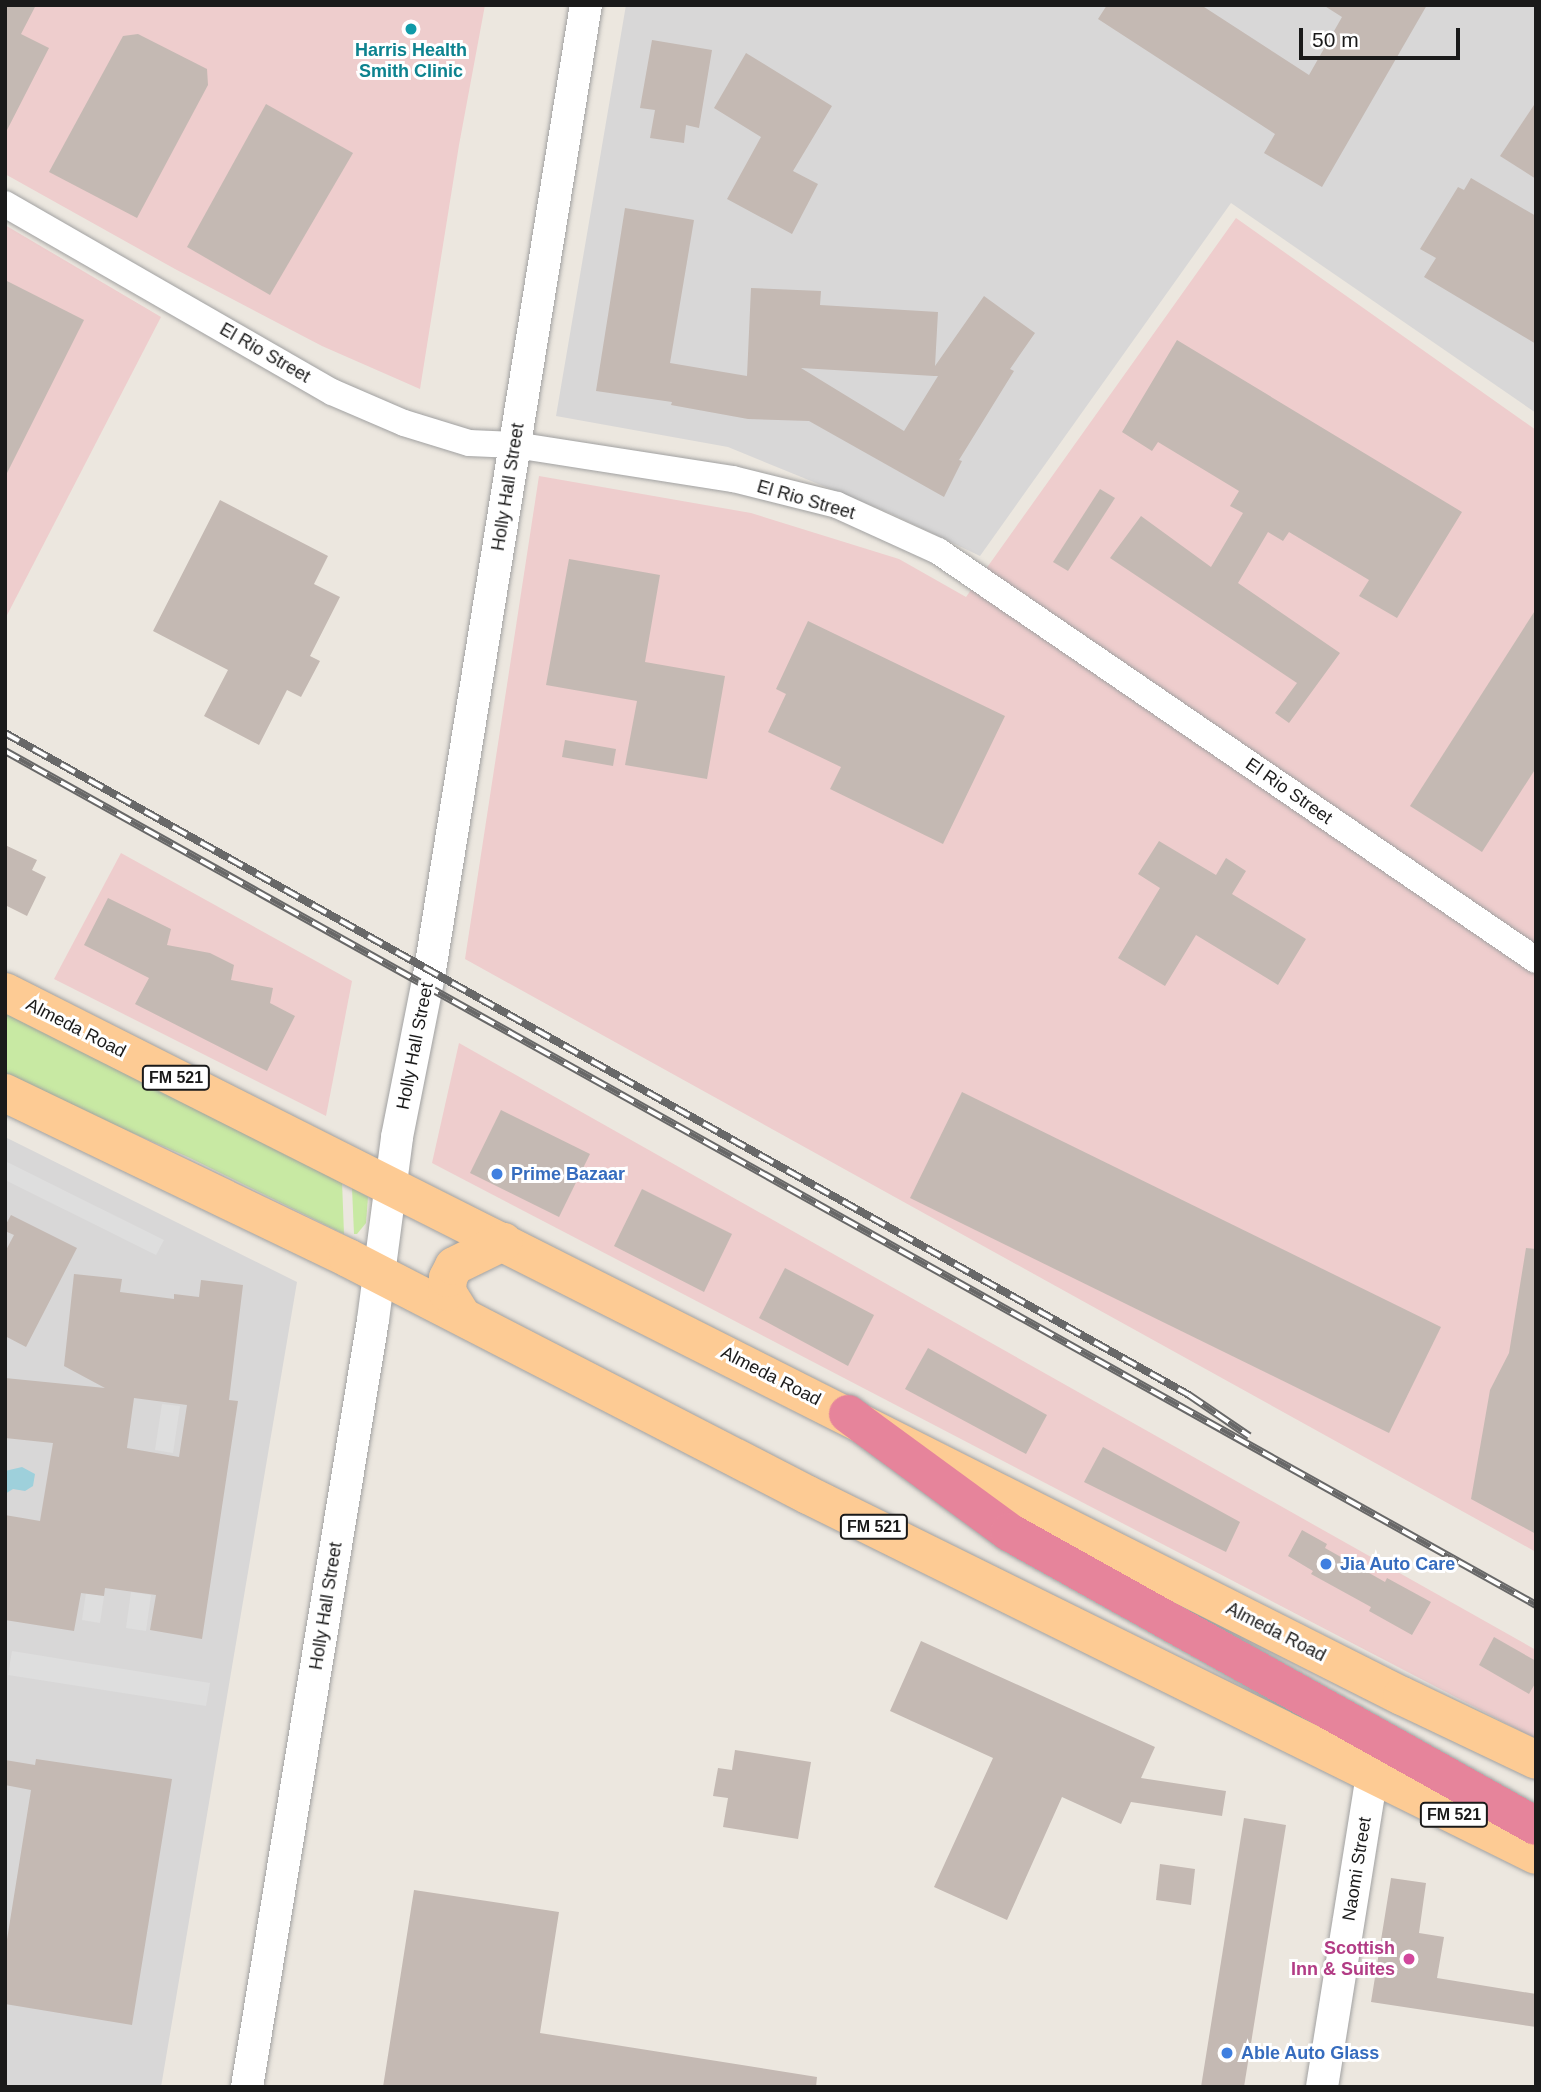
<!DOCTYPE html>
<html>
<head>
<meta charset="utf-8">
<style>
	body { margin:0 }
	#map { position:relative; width:1541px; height:2092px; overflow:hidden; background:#ece7df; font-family:Helvetica,sans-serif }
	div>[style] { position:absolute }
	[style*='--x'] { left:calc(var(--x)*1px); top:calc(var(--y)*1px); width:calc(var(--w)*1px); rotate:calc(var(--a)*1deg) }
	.residential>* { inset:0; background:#d8d7d7 }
	.commercial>* { inset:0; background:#eecdcd }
	.grass>* { inset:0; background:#c8e9a3 }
	.parking>* { inset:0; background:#dedede }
	.water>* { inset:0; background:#9ed0db }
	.building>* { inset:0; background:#c4b9b3 }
	.roads { filter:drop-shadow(0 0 2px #a1a1a1) drop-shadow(0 0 2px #a1a1a1) }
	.minor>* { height:26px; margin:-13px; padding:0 13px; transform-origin:13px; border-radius:13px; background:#fff }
	.tertiary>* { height:32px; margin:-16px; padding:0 16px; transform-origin:16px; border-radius:16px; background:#fff }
	.primary>* { height:38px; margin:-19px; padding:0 19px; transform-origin:19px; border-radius:19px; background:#fdcb94 }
	.motorway>* { height:38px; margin:-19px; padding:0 19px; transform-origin:19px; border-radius:19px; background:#e6849b }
	.rail>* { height:8px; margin-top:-4px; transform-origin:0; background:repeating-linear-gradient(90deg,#fff 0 16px,#686868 0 32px); box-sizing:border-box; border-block:2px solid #686868 }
	.dots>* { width:19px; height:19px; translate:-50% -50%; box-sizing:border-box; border:4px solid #fff; border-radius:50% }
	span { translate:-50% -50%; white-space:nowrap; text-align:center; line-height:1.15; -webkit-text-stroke:6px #fff; paint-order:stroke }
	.shield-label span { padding:2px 5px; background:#fff; border:2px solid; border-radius:5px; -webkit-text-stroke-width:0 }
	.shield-label { font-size:16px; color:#1a1a1a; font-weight:700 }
	.culture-label { font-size:18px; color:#0d838f; font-weight:700 }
	.street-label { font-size:18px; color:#1a1a1a }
	.shop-label { font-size:18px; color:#366cbe; font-weight:700 }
	.left { translate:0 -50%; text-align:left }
	.hotel-label { font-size:18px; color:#b23c85; font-weight:700 }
	.right { translate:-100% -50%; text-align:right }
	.frame { position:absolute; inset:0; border:7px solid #1a1a1a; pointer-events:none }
	.scale { position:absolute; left:1299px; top:28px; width:161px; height:32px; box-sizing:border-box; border:4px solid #1a1a1a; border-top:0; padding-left:9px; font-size:21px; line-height:24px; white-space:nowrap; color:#1a1a1a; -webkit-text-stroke:5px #fff; paint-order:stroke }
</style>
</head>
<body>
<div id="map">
	<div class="residential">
		<i style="clip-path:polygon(626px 5px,1536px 5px,1536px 413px,1231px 203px,980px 556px,892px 514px,728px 447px,556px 416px)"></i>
		<i style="clip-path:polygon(5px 1137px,297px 1282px,161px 2087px,5px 2087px)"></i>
	</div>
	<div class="commercial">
		<i style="clip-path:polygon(5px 5px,485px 5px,459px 145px,420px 389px,322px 346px,175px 269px,5px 174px)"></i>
		<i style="clip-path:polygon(1236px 218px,1536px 430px,1536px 1552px,465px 959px,539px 476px,751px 513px,899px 559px,966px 597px)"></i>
		<i style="clip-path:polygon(5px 225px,161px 317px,5px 619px)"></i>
		<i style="clip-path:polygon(121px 853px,352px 981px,326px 1116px,54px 979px)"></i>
		<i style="clip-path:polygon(459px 1043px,1536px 1650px,1536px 1739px,432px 1163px)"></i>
	</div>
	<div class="grass">
		<i style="clip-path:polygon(5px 1013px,342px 1181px,344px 1234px,188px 1157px,5px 1078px)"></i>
		<i style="clip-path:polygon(352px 1188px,368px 1197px,366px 1223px,357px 1234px,354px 1234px)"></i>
	</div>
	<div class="parking">
		<i style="clip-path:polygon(5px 1161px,164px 1240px,156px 1255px,5px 1180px)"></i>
		<i style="clip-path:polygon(162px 1404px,180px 1406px,173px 1453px,155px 1450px)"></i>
		<i style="clip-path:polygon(131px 1592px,151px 1595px,146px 1631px,126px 1628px)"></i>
		<i style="clip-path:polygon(86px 1593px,104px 1596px,100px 1623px,82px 1620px)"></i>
		<i style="clip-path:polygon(12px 1651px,210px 1683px,206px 1706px,8px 1675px)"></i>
	</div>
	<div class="water">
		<i style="clip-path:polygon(22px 1467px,35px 1474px,33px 1486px,25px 1491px,13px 1489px,5px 1494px,5px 1471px)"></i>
	</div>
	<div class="building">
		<i style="clip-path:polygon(5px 5px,36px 5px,21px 34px,49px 48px,5px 134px)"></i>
		<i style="clip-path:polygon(1107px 5px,1201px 5px,1309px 75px,1342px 17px,1323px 5px,1427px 5px,1322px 187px,1264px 153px,1275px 134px,1098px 19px)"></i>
		<i style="clip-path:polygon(138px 34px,207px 69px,208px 85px,137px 218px,49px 172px,123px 36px)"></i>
		<i style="clip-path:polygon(652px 40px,712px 50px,699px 128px,686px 125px,684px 143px,650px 138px,655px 110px,640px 108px)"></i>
		<i style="clip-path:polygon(746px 53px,832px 106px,793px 171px,818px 184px,792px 234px,727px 199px,761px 137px,714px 108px)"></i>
		<i style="clip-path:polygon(1536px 102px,1536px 179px,1500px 156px)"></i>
		<i style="clip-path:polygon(266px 104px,353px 153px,270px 295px,187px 247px)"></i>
		<i style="clip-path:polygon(1471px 178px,1536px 216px,1536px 344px,1424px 277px,1436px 258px,1420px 249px,1458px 187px,1464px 190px)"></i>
		<i style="clip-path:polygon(evenodd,625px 208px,694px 220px,670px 363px,747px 376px,751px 288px,821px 291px,820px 305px,938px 312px,935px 366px,984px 296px,1035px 333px,1010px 369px,1014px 371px,959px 460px,962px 461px,944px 497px,809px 421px,748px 419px,671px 405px,672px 402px,596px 391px,625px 208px,801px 368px,934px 376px,938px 376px,904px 431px,801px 368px)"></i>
		<i style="clip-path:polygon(5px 280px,84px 320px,5px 477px)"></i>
		<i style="clip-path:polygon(1177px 340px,1462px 512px,1397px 618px,1359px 596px,1369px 580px,1289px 532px,1283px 541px,1268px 532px,1238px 583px,1340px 653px,1289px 723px,1275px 713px,1297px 683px,1110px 558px,1141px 516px,1211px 567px,1243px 513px,1230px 506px,1239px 491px,1158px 442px,1152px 451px,1122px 432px)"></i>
		<i style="clip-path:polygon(1100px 489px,1115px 498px,1068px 571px,1053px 562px)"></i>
		<i style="clip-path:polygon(220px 500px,328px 556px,314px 584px,340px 597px,310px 656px,320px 661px,301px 697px,287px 690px,259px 745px,204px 716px,228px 670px,153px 631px)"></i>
		<i style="clip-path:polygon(569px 559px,660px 575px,645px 662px,725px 676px,707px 779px,625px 765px,637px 701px,546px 685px)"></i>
		<i style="clip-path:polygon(1536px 609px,1536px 768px,1482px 852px,1410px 806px)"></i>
		<i style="clip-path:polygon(808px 621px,1005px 716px,943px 844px,830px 789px,841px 767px,768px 732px,786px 694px,776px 689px)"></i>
		<i style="clip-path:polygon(565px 740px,616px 749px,613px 766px,562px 757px)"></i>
		<i style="clip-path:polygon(1159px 841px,1216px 875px,1226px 858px,1246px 871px,1232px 894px,1306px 939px,1278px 985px,1196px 935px,1165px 986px,1118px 958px,1160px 888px,1138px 874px)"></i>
		<i style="clip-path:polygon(5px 845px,37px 860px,32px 870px,46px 877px,27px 916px,5px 905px)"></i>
		<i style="clip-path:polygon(108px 898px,171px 929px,167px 945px,210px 953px,234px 965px,231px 980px,273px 988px,270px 1003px,295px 1016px,267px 1071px,135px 1004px,149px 978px,84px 945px)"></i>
		<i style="clip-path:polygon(962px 1092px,1441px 1327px,1389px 1433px,910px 1198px)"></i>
		<i style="clip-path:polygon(501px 1110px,590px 1154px,559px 1217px,470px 1173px)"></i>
		<i style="clip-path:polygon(642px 1189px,732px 1234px,704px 1292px,614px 1246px)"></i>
		<i style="clip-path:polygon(11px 1215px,77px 1248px,26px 1347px,5px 1336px,5px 1252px,14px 1235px,5px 1231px,5px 1226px)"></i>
		<i style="clip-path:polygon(1526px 1248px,1536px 1249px,1536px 1534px,1471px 1499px,1490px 1390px,1509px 1353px)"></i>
		<i style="clip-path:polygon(785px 1268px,874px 1315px,848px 1366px,759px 1318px)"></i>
		<i style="clip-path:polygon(evenodd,74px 1274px,122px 1279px,120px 1292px,174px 1299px,174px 1294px,199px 1297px,201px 1280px,243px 1285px,229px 1400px,238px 1401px,202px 1639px,150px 1630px,156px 1595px,105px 1588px,104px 1596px,81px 1593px,74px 1631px,5px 1620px,5px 1515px,40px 1521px,53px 1443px,5px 1438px,5px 1378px,105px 1388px,64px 1366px,74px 1274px,134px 1398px,187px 1405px,179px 1457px,127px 1448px,134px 1398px)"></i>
		<i style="clip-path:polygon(928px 1348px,1047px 1415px,1026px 1454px,905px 1389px)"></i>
		<i style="clip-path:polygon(1103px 1447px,1240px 1522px,1226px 1552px,1084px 1482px)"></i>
		<i style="clip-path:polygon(1302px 1530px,1327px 1544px,1325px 1548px,1385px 1582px,1387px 1578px,1431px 1602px,1412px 1635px,1369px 1611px,1371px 1607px,1311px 1574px,1313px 1571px,1288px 1556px)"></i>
		<i style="clip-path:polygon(1494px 1637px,1536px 1661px,1536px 1682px,1529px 1694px,1479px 1665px)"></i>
		<i style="clip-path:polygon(921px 1641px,1155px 1747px,1141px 1778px,1226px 1791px,1222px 1816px,1131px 1802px,1121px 1824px,1062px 1797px,1007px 1920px,934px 1887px,993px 1758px,890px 1711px)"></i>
		<i style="clip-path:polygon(735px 1750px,811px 1762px,798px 1839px,723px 1827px,728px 1798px,713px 1796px,718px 1768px,732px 1770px)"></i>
		<i style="clip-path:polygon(36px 1759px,172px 1779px,132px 2025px,5px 2004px,5px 1952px,31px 1790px,5px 1785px,5px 1760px,35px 1765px)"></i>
		<i style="clip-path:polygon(1244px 1818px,1286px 1825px,1244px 2087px,1201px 2087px)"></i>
		<i style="clip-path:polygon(1160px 1864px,1195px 1869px,1191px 1905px,1156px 1900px)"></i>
		<i style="clip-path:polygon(1391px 1878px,1426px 1883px,1419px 1933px,1444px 1937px,1437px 1978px,1536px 1994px,1536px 2027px,1371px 2002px)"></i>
		<i style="clip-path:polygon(414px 1890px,559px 1912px,540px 2033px,817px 2077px,816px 2087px,383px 2087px)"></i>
	</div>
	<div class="roads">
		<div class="minor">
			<i style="--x:5;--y:204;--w:377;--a:29.9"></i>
			<i style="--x:332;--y:392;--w:78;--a:23.3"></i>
			<i style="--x:404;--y:423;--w:68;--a:17.1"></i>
			<i style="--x:469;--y:443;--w:46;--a:2.5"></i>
			<i style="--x:515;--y:445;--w:221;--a:8.9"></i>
			<i style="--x:733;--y:479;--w:107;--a:14"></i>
			<i style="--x:837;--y:505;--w:111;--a:24.5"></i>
			<i style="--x:938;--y:551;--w:724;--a:34.37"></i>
		</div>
		<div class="tertiary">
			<i style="--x:247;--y:2087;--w:777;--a:-80.67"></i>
			<i style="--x:373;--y:1320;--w:185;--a:-82.5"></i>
			<i style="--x:397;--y:1137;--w:164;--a:-78.8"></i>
			<i style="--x:429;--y:976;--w:984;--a:-80.82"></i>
			<i style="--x:1322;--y:2087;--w:316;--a:-80.9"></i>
		</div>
		<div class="primary">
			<i style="--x:5;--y:992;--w:1564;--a:26.75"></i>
			<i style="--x:1402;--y:1696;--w:148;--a:25.5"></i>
			<i style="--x:5;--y:1093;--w:381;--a:25.7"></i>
			<i style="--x:348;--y:1258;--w:517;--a:27.26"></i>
			<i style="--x:808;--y:1495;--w:812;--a:26.31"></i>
			<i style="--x:462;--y:1316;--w:28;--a:-122"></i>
			<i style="--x:447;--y:1292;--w:14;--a:-86"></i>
			<i style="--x:448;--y:1278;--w:13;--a:-63"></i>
			<i style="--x:454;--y:1266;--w:55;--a:-26.1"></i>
		</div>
		<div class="motorway">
			<i style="--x:848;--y:1414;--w:200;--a:36.2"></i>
			<i style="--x:1009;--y:1532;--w:603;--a:29.16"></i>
		</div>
	</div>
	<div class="rail">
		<i style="--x:5;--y:733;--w:1357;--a:29.21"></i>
		<i style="--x:1189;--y:1395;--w:73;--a:34.3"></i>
		<i style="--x:5;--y:751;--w:1753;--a:29.15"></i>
	</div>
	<div class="dots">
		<i style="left:411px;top:29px;background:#0f9aa8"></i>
		<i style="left:497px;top:1174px;background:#3f7fe0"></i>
		<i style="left:1326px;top:1564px;background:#3f7fe0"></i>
		<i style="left:1409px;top:1959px;background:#d1479c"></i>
		<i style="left:1227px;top:2053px;background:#3f7fe0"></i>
	</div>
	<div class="shield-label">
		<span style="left:176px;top:1078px">FM 521</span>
		<span style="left:874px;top:1527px">FM 521</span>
		<span style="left:1454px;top:1815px">FM 521</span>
	</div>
	<div class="culture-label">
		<span style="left:411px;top:61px">Harris Health<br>Smith Clinic</span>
	</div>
	<div class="street-label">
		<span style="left:265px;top:353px;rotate:30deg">El Rio Street</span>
		<span style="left:508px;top:487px;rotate:-81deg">Holly Hall Street</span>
		<span style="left:806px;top:500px;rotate:16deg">El Rio Street</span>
		<span style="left:1289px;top:791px;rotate:35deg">El Rio Street</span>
		<span style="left:76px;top:1028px;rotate:27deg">Almeda Road</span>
		<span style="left:415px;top:1046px;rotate:-79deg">Holly Hall Street</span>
		<span style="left:771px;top:1376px;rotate:27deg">Almeda Road</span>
		<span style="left:326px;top:1606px;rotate:-81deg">Holly Hall Street</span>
		<span style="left:1276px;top:1632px;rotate:27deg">Almeda Road</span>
		<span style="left:1357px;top:1869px;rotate:-81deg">Naomi Street</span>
	</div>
	<div class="shop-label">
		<span class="left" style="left:511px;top:1174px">Prime Bazaar</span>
		<span class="left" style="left:1340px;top:1564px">Jia Auto Care</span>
		<span class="left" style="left:1241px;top:2053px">Able Auto Glass</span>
	</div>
	<div class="hotel-label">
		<span class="right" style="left:1395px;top:1959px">Scottish<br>Inn &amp; Suites</span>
	</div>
	<div class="frame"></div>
	<div class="scale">50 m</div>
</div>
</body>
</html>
